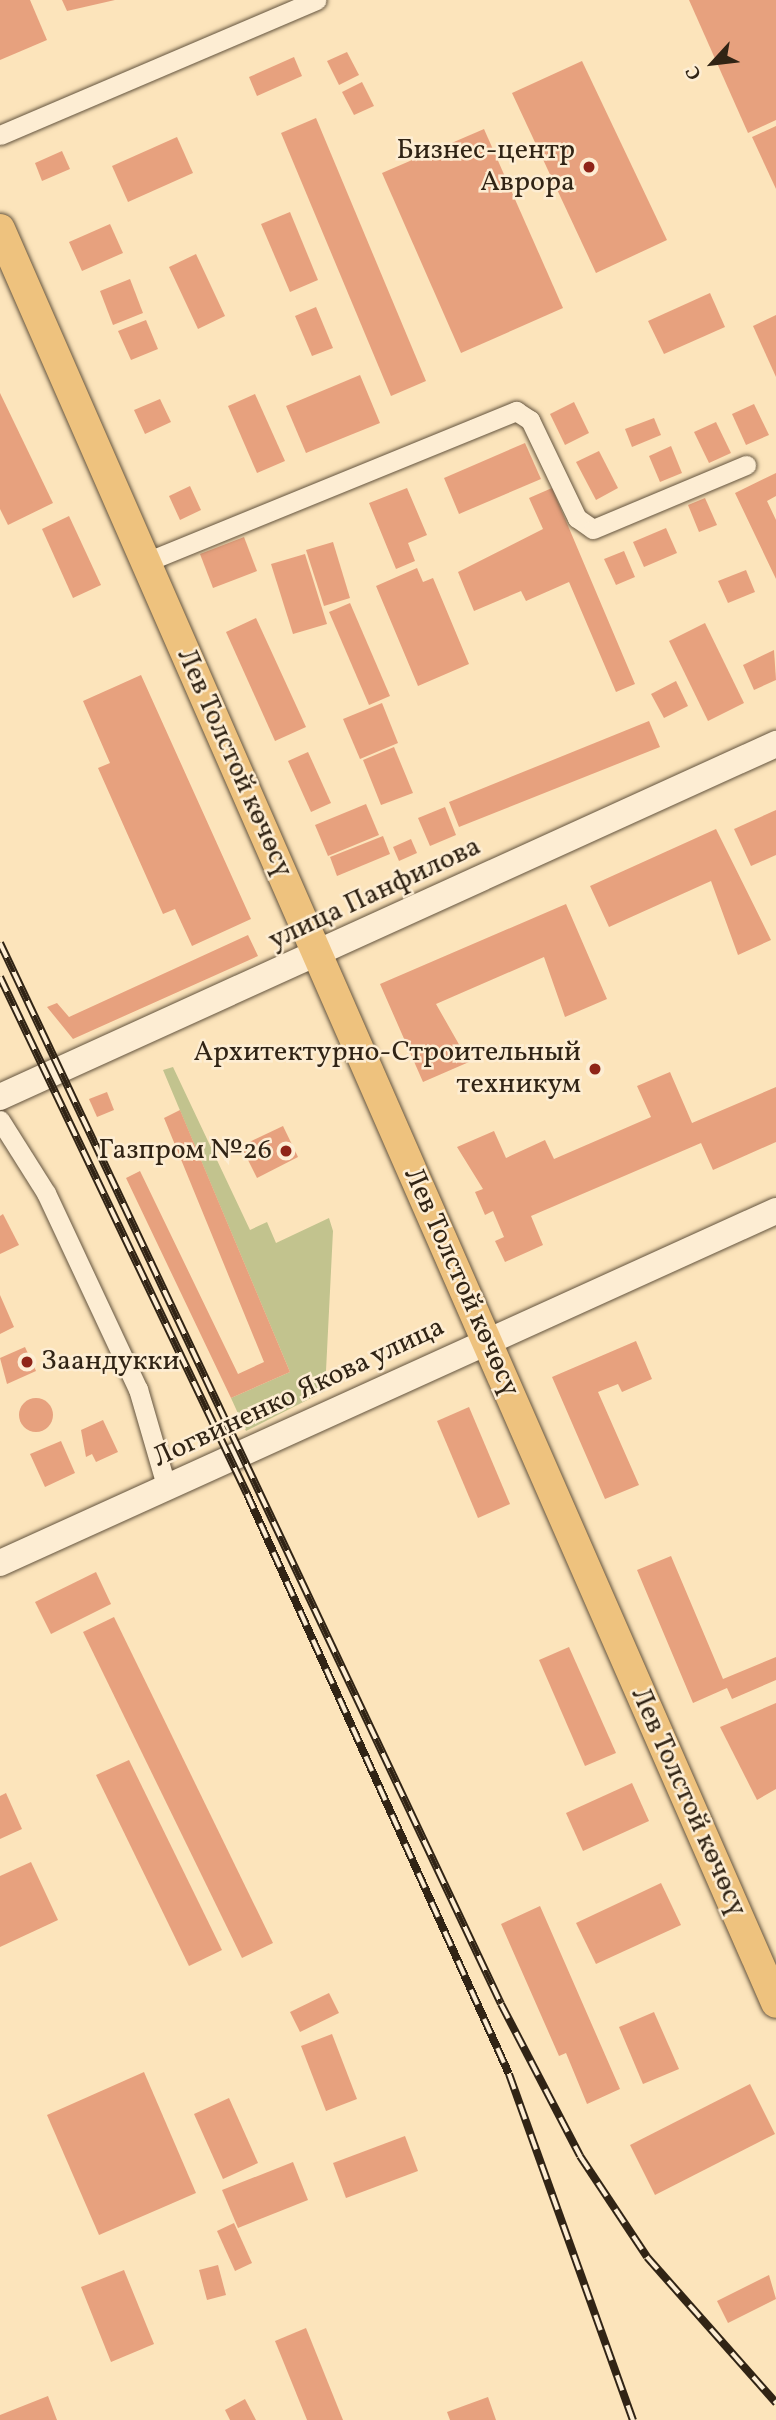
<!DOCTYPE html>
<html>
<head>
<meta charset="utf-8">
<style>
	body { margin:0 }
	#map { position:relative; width:776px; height:2420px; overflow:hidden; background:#fce4bb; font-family:Vollkorn,serif }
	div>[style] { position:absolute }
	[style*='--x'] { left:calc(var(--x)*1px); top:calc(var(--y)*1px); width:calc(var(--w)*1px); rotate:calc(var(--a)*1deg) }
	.green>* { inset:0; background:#c2c38e }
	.building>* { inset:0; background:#e7a17e }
	.round { border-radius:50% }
	.roads { filter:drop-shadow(0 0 2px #64543e) drop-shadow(0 0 2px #64543e) }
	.street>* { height:19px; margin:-9.5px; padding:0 9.5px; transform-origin:9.5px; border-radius:9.5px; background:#fdedd3 }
	.secondary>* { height:26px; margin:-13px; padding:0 13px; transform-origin:13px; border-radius:13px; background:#fdedd3 }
	.primary>* { height:30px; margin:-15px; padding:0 15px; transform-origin:15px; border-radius:15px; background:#eec27e }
	.rail>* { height:8px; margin-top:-4px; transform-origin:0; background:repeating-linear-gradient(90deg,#fdedd3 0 16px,#312415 0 32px); box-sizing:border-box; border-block:2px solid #312415 }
	.dots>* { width:19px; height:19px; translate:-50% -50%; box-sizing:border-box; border:4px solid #fdedd3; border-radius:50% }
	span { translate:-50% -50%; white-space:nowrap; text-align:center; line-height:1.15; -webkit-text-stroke:5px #fdedd3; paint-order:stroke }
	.poi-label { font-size:28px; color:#312415 }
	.right { translate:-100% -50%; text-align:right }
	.left { translate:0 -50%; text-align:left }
	.street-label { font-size:28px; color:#312415 }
	.north { position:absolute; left:678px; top:28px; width:70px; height:70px; -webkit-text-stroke:5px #fdedd3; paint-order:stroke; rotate:243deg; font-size:19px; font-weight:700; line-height:28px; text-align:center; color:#312415 }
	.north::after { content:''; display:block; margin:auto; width:24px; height:32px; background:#312415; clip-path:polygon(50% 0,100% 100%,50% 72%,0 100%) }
</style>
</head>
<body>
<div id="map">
	<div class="green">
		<i style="clip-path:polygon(173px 1067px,250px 1230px,267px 1222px,276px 1243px,329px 1218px,333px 1231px,325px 1391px,246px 1431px,231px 1398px,290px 1372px,163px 1070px)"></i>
	</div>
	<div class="building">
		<i style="clip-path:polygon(0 0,30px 0,47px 40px,0 60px)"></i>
		<i style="clip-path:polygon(62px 0,115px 0,67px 11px)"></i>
		<i style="clip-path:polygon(689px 0,776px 0,776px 120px,748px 133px)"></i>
		<i style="clip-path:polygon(347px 52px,359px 75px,339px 85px,327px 61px)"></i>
		<i style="clip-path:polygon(294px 57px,302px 76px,257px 96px,249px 77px)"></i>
		<i style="clip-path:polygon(582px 61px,667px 240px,596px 273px,512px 93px)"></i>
		<i style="clip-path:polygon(362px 82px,374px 106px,354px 115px,342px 92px)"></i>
		<i style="clip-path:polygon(316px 118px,426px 381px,391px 396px,281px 133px)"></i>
		<i style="clip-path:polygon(776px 126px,776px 189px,752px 137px)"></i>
		<i style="clip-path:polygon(484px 129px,563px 308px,461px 353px,382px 173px)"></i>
		<i style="clip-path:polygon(177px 137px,193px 173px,128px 202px,112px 166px)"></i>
		<i style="clip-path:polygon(62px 151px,70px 169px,42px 181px,35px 163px)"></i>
		<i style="clip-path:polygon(290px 212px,318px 280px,290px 292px,261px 224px)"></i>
		<i style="clip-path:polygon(110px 224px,123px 253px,82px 271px,69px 242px)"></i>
		<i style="clip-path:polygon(196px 254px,225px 316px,198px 329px,169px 267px)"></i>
		<i style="clip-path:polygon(130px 279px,143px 313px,113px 325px,100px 291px)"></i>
		<i style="clip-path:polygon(710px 293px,725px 327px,664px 354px,648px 321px)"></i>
		<i style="clip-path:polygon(316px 307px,333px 348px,312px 356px,295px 316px)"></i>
		<i style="clip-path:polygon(776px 315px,776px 377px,753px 326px)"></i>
		<i style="clip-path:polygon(146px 320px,158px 349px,131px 360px,118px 331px)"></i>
		<i style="clip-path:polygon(360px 375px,380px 423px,306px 453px,286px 406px)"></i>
		<i style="clip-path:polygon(0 393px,53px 503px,8px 525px,0 509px)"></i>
		<i style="clip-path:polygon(255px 394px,285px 461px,257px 473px,228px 406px)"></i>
		<i style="clip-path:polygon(160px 399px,171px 422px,145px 434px,134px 410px)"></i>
		<i style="clip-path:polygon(574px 402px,589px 433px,565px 445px,550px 414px)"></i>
		<i style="clip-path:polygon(754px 404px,769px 435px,746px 445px,732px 414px)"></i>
		<i style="clip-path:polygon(654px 418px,661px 435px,632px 447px,625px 429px)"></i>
		<i style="clip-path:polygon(716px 422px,731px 453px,709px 463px,694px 432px)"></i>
		<i style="clip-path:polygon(525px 443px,541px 479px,459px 514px,444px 478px)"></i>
		<i style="clip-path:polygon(671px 446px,682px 473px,660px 482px,649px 456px)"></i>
		<i style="clip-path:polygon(599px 451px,618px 488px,596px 500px,576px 462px)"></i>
		<i style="clip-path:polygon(776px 473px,776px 496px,767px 501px,776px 520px,776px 579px,735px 493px)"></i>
		<i style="clip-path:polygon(190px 486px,201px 510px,180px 520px,169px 496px)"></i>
		<i style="clip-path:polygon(407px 488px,427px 535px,408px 543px,415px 561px,396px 569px,369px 503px)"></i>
		<i style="clip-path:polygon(552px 488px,635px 684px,616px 692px,569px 582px,526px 601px,521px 591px,474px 611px,458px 572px,543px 529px,529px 498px)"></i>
		<i style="clip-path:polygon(705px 498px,717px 525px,699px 532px,688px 505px)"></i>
		<i style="clip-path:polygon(69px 516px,101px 585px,73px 598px,42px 529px)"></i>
		<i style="clip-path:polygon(666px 528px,677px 553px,644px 567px,633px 542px)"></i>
		<i style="clip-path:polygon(244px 537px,257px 571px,213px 588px,200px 554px)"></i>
		<i style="clip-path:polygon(333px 542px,350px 598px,324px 606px,306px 550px)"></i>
		<i style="clip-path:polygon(624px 551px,635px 577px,616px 585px,604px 559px)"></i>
		<i style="clip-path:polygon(305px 554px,327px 624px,293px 634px,271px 564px)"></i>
		<i style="clip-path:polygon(417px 568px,423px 582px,433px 578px,469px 664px,418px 686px,376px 586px)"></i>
		<i style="clip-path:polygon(746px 570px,755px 592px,728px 603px,718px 581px)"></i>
		<i style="clip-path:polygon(350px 603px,390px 696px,369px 705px,329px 612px)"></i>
		<i style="clip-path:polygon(256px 618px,306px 727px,275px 741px,226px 632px)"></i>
		<i style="clip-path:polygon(705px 623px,744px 703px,708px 721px,669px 641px)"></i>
		<i style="clip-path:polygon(774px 650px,776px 680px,754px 690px,743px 665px)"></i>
		<i style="clip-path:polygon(141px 675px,251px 919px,192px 946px,175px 909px,163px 914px,98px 768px,110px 763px,83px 701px)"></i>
		<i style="clip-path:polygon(676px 681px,688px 706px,664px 718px,651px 694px)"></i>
		<i style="clip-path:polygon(382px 703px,398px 743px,360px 759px,343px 719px)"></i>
		<i style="clip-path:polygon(649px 721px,660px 747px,459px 827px,449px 802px)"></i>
		<i style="clip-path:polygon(394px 747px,413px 793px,381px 805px,363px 760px)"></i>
		<i style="clip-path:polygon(308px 752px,331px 803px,311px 812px,288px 761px)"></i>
		<i style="clip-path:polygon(366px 804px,379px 835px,328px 856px,315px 825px)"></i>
		<i style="clip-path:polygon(445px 807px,456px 835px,430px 846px,418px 818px)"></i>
		<i style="clip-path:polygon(776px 810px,776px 855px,751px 866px,734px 829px)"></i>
		<i style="clip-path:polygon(716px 829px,771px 940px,738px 955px,711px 881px,609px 927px,590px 886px)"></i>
		<i style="clip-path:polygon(383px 836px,390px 854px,337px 876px,330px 857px)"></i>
		<i style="clip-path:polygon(411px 839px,417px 853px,399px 861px,393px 847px)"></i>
		<i style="clip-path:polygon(566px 904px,607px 999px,565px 1017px,544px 957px,436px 1004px,469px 1062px,423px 1082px,380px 984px)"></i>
		<i style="clip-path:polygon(248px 935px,258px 956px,73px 1039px,47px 1007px,57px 1003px,69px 1017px)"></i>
		<i style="clip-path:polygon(670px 1072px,692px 1123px,776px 1087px,776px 1142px,713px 1170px,701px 1143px,531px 1216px,543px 1245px,505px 1262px,495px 1241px,504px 1237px,493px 1211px,485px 1215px,475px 1192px,483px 1189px,457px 1147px,494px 1131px,506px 1158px,545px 1140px,554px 1159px,651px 1117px,637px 1086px)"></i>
		<i style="clip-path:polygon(107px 1092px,114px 1110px,97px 1117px,89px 1099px)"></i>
		<i style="clip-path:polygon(180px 1110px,290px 1372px,231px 1398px,126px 1178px,140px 1171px,238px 1374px,264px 1362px,164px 1118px)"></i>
		<i style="clip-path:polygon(283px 1126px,298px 1157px,257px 1178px,241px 1146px)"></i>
		<i style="clip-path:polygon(3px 1214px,19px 1245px,0 1254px,0 1216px)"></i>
		<i style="clip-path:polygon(0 1295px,14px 1327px,0 1334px)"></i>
		<i style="clip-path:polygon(636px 1341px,652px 1379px,622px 1392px,618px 1384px,598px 1392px,639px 1485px,605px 1499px,552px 1377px)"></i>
		<i style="clip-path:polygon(25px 1347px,36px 1371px,7px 1384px,0 1358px)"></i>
		<i class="round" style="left:19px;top:1398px;width:34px;height:34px"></i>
		<i style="clip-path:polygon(469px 1407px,510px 1504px,478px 1518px,437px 1421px)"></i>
		<i style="clip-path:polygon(103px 1420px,118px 1452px,96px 1462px,92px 1454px,86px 1457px,81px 1430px)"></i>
		<i style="clip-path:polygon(61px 1441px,75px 1473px,45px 1487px,30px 1454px)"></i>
		<i style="clip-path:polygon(671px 1556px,723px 1679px,776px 1657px,776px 1680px,732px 1699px,727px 1688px,693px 1703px,637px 1570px)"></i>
		<i style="clip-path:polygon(96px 1572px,111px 1604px,51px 1634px,35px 1602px)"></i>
		<i style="clip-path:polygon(114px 1617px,273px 1943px,242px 1958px,83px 1632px)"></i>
		<i style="clip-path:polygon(569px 1647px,616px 1753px,585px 1766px,539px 1660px)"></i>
		<i style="clip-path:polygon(776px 1703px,776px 1789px,757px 1800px,720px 1727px)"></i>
		<i style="clip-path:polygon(129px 1760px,222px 1950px,189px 1966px,96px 1775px)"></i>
		<i style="clip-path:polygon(632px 1783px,649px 1821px,583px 1851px,566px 1813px)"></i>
		<i style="clip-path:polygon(6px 1793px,22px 1829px,0 1839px,0 1796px)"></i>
		<i style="clip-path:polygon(31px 1862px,58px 1920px,0 1947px,0 1876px)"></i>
		<i style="clip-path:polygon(661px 1883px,681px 1925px,596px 1964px,576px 1923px)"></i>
		<i style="clip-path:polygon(540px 1906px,620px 2089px,587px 2104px,566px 2053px,559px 2056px,501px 1924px)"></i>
		<i style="clip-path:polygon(329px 1993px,339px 2013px,300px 2032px,290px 2012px)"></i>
		<i style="clip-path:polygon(654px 2012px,679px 2069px,643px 2084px,619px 2027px)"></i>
		<i style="clip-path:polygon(332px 2034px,357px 2099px,326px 2111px,301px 2046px)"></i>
		<i style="clip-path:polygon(144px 2072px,196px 2193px,99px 2235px,47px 2115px)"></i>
		<i style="clip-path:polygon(750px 2084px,775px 2134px,655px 2195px,630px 2145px)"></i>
		<i style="clip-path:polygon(229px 2098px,258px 2163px,223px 2179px,194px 2114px)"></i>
		<i style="clip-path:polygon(405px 2136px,418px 2171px,346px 2198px,333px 2163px)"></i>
		<i style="clip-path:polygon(293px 2162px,308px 2200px,238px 2228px,222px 2190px)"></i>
		<i style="clip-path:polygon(234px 2223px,252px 2263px,235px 2271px,217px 2231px)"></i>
		<i style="clip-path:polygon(218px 2265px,226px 2295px,207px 2300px,199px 2270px)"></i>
		<i style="clip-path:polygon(124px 2270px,154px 2344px,111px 2362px,81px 2287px)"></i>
		<i style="clip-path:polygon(769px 2275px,776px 2299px,728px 2323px,717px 2301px)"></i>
		<i style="clip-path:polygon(306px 2328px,343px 2420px,307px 2420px,275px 2341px)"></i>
		<i style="clip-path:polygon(48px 2396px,57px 2420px,0 2420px,0 2415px)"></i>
		<i style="clip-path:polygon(488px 2397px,496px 2420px,450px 2420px,447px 2412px)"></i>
		<i style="clip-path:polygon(245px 2399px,256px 2420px,230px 2420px,225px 2410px)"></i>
	</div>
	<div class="roads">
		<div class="street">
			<i style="--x:0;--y:135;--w:344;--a:-23.1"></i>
			<i style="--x:146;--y:562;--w:400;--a:-22.2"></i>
			<i style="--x:516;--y:411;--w:17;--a:33"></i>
			<i style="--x:530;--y:420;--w:109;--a:64.4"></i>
			<i style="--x:577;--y:518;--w:19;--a:35"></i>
			<i style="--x:593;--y:529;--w:166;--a:-22.7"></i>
			<i style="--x:0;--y:1120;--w:86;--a:57.8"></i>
			<i style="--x:46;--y:1193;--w:217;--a:64.9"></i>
			<i style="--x:138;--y:1389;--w:104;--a:73.8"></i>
		</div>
		<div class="secondary">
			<i style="--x:0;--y:1097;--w:853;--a:-24.46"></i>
			<i style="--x:0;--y:1563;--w:852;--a:-24.4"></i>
		</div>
		<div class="primary">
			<i style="--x:0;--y:229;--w:1936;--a:66.37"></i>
		</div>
	</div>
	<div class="rail">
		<i style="--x:0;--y:943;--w:1173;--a:64.72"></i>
		<i style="--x:501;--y:2004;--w:171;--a:62.5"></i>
		<i style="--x:580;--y:2156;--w:121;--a:56.4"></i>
		<i style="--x:647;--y:2257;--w:195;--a:48.5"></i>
		<i style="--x:0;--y:977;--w:573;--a:64.46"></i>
		<i style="--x:247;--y:1494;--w:636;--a:65.69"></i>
		<i style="--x:509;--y:2074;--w:368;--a:70.3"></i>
	</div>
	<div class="dots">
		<i style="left:589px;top:167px;background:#8f2418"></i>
		<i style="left:595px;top:1069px;background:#8f2418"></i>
		<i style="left:286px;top:1151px;background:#8f2418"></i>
		<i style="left:27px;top:1362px;background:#8f2418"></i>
	</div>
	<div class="poi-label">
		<span class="right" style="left:575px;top:167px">Бизнес-центр<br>Аврора</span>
		<span class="right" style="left:581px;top:1069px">Архитектурно-Строительный<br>техникум</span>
		<span class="right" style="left:272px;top:1151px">Газпром №26</span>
		<span class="left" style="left:41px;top:1362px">Заандукки</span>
	</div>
	<div class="street-label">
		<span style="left:234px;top:763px;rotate:66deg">Лев Толстой көчөсү</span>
		<span style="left:375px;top:894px;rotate:-25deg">улица Панфилова</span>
		<span style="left:461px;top:1282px;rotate:66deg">Лев Толстой көчөсү</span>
		<span style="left:299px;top:1393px;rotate:-25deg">Логвиненко Якова улица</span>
		<span style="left:688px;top:1802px;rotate:66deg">Лев Толстой көчөсү</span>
	</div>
	<div class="north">С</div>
</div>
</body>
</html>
